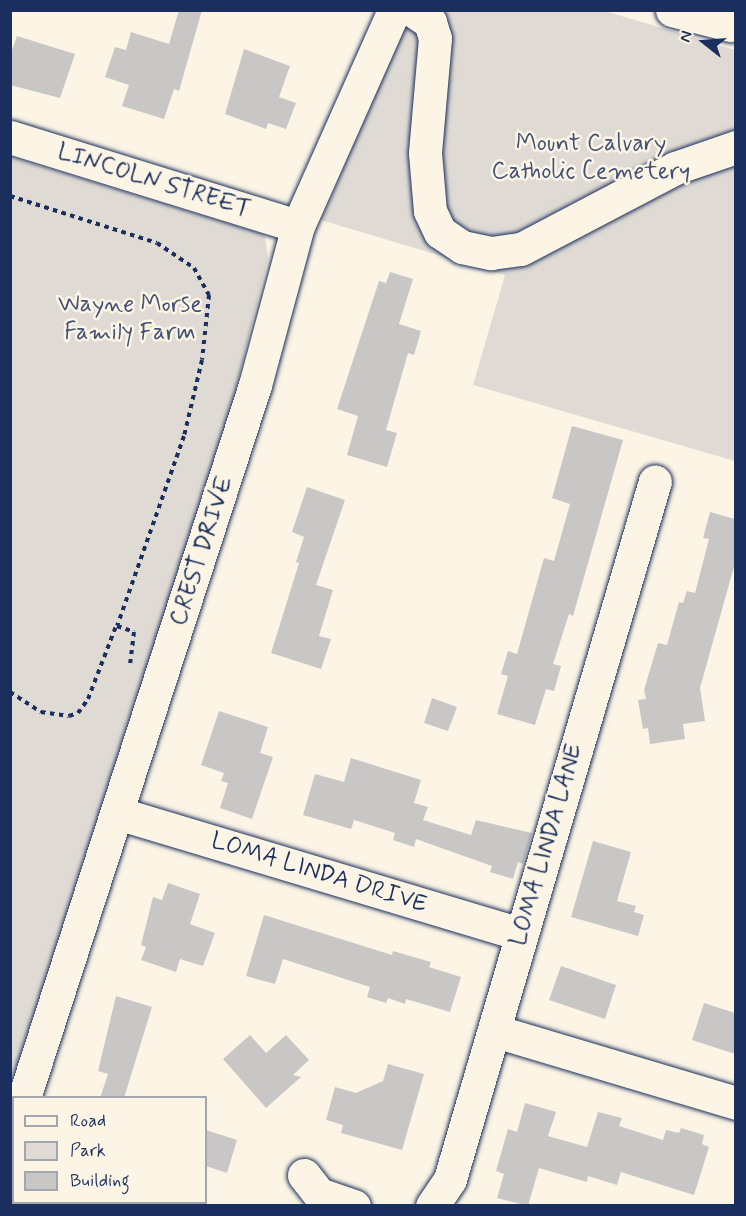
<!DOCTYPE html>
<html>
<head>
<meta charset="utf-8">
<style>
	body { margin:0 }
	#map { position:relative; width:746px; height:1216px; overflow:hidden; background:#fcf5e5; font-family:Mynerve,sans-serif }
	div>[style] { position:absolute }
	[style*='--x'] { left:calc(var(--x)*1px); top:calc(var(--y)*1px); width:calc(var(--w)*1px); rotate:calc(var(--a)*1deg) }
	.green>* { inset:0; background:#dfdbd4 }
	.building>* { inset:0; background:#c8c7c6 }
	.path>* { height:4px; margin-top:-2px; transform-origin:0; background:repeating-linear-gradient(90deg,#1b2f5e 0 4.5px,transparent 0 9px) }
	.roads { filter:drop-shadow(0 0 2px #1b2f5e) drop-shadow(0 0 2px #1b2f5e) }
	.minor>* { height:33px; margin:-16.5px; padding:0 16.5px; transform-origin:16.5px; border-radius:16.5px; background:#fcf5e5 }
	span { translate:-50% -50%; white-space:nowrap; text-align:center; line-height:1.15; -webkit-text-stroke:5px #fcf5e5; paint-order:stroke }
	.park-label { font-size:24px; color:#425176 }
	.street-label { font-size:24px; color:#1b2f5e }
	.frame { position:absolute; inset:0; border:12px solid #1b2f5e; pointer-events:none }
	.legend { position:absolute; left:12px; top:1096px; width:195px; height:108px; box-sizing:border-box; background:#fcf5e5; border:2px solid #a2a6af; margin:0; padding:8px 10px; list-style:none; font-size:18px; color:#1b2f5e }
	.legend li { display:flex; align-items:center; gap:12px; height:30px }
	.legend b { width:30px; border:2px solid #a2a6af }
	.north { position:absolute; left:674px; top:12px; width:60px; height:60px; -webkit-text-stroke:4px #fcf5e5; paint-order:stroke; rotate:287deg; font-size:16px; font-weight:700; line-height:24px; text-align:center; color:#1b2f5e }
	.north::after { content:''; display:block; margin:auto; width:21px; height:27px; background:#1b2f5e; clip-path:polygon(50% 0,100% 100%,50% 72%,0 100%) }
</style>
</head>
<body>
<div id="map">
	<div class="green">
		<i style="clip-path:polygon(412px 11px,605px 11px,735px 50px,735px 461px,473px 385px,505px 275px,321px 220px)"></i>
		<i style="clip-path:polygon(11px 157px,260px 233px,265px 237px,268px 258px,231px 408px,11px 1085px)"></i>
	</div>
	<div class="building">
		<i style="clip-path:polygon(179px 10px,202px 10px,179px 91px,174px 89px,164px 119px,122px 106px,129px 85px,105px 77px,115px 47px,126px 50px,131px 32px,169px 44px)"></i>
		<i style="clip-path:polygon(17px 36px,75px 54px,60px 98px,10px 85px,10px 56px)"></i>
		<i style="clip-path:polygon(244px 49px,290px 66px,279px 97px,296px 103px,286px 129px,268px 123px,266px 129px,225px 114px)"></i>
		<i style="clip-path:polygon(390px 272px,413px 279px,399px 324px,421px 331px,414px 355px,408px 353px,386px 430px,397px 433px,387px 467px,347px 455px,358px 416px,337px 409px,379px 281px,386px 283px)"></i>
		<i style="clip-path:polygon(572px 426px,623px 440px,573px 616px,569px 614px,553px 664px,561px 666px,554px 691px,546px 689px,535px 725px,497px 714px,508px 676px,501px 674px,508px 651px,517px 654px,544px 558px,554px 561px,570px 504px,552px 498px)"></i>
		<i style="clip-path:polygon(307px 487px,345px 500px,316px 585px,333px 590px,319px 636px,331px 639px,321px 669px,271px 653px,299px 563px,296px 562px,304px 537px,292px 532px)"></i>
		<i style="clip-path:polygon(710px 512px,735px 519px,735px 563px,700px 688px,705px 721px,683px 724px,685px 739px,650px 744px,648px 728px,643px 729px,638px 700px,646px 699px,644px 690px,658px 643px,667px 645px,679px 602px,683px 603px,687px 591px,695px 593px,709px 539px,703px 538px)"></i>
		<i style="clip-path:polygon(432px 698px,457px 707px,448px 731px,424px 723px)"></i>
		<i style="clip-path:polygon(219px 711px,268px 727px,260px 753px,273px 757px,252px 819px,220px 808px,228px 783px,221px 781px,224px 773px,201px 765px)"></i>
		<i style="clip-path:polygon(351px 758px,421px 780px,414px 803px,428px 807px,423px 820px,471px 835px,476px 820px,532px 833px,523px 864px,518px 862px,513px 879px,490px 872px,492px 866px,416px 839px,414px 847px,393px 840px,395px 833px,354px 820px,351px 829px,303px 815px,315px 774px,344px 782px)"></i>
		<i style="clip-path:polygon(593px 841px,631px 852px,617px 901px,636px 906px,634px 912px,644px 915px,638px 936px,571px 917px)"></i>
		<i style="clip-path:polygon(168px 883px,200px 894px,190px 924px,215px 933px,203px 966px,180px 959px,176px 972px,141px 960px,146px 947px,141px 945px,153px 897px,162px 900px)"></i>
		<i style="clip-path:polygon(264px 915px,392px 955px,393px 951px,431px 962px,429px 967px,461px 977px,450px 1012px,406px 999px,405px 1004px,388px 998px,386px 1003px,367px 997px,370px 987px,283px 959px,275px 984px,246px 976px)"></i>
		<i style="clip-path:polygon(561px 966px,616px 985px,605px 1019px,549px 1000px)"></i>
		<i style="clip-path:polygon(116px 996px,152px 1007px,124px 1098px,100px 1098px,108px 1074px,98px 1071px)"></i>
		<i style="clip-path:polygon(704px 1003px,735px 1013px,735px 1054px,692px 1040px)"></i>
		<i style="clip-path:polygon(250px 1035px,266px 1053px,286px 1035px,309px 1060px,293px 1075px,301px 1077px,266px 1108px,223px 1059px)"></i>
		<i style="clip-path:polygon(388px 1064px,424px 1074px,402px 1150px,341px 1133px,343px 1125px,326px 1120px,335px 1087px,356px 1093px,383px 1081px)"></i>
		<i style="clip-path:polygon(525px 1103px,556px 1112px,548px 1136px,587px 1147px,598px 1112px,622px 1118px,619px 1126px,663px 1140px,666px 1130px,679px 1133px,681px 1128px,704px 1135px,702px 1144px,709px 1147px,694px 1195px,621px 1172px,617px 1185px,588px 1176px,587px 1182px,539px 1168px,528px 1206px,497px 1198px,504px 1174px,496px 1171px,508px 1129px,517px 1132px)"></i>
		<i style="clip-path:polygon(206px 1130px,237px 1140px,227px 1173px,206px 1166px)"></i>
	</div>
	<div class="path">
		<i style="--x:10;--y:196;--w:154;--a:17.7"></i>
		<i style="--x:157;--y:243;--w:45;--a:34"></i>
		<i style="--x:194;--y:268;--w:31;--a:61"></i>
		<i style="--x:209;--y:295;--w:65;--a:96.1"></i>
		<i style="--x:202;--y:360;--w:78;--a:103.3"></i>
		<i style="--x:184;--y:436;--w:201;--a:109.4"></i>
		<i style="--x:117;--y:626;--w:18;--a:19"></i>
		<i style="--x:134;--y:632;--w:35;--a:97"></i>
		<i style="--x:10;--y:692;--w:37;--a:33"></i>
		<i style="--x:41;--y:712;--w:28;--a:8"></i>
		<i style="--x:69;--y:716;--w:9;--a:-18"></i>
		<i style="--x:78;--y:713;--w:17;--a:-54"></i>
		<i style="--x:88;--y:699;--w:78;--a:-69"></i>
	</div>
	<div class="roads">
		<div class="minor">
			<i style="--x:412;--y:10;--w:22;--a:34"></i>
			<i style="--x:430;--y:22;--w:17;--a:73"></i>
			<i style="--x:435;--y:38;--w:115;--a:95"></i>
			<i style="--x:425;--y:153;--w:58;--a:85.1"></i>
			<i style="--x:430;--y:211;--w:23;--a:65"></i>
			<i style="--x:440;--y:232;--w:27;--a:34"></i>
			<i style="--x:462;--y:247;--w:30;--a:12"></i>
			<i style="--x:491;--y:253;--w:30;--a:-8"></i>
			<i style="--x:521;--y:249;--w:174;--a:-27.7"></i>
			<i style="--x:675;--y:168;--w:65;--a:-19"></i>
			<i style="--x:672;--y:10;--w:61;--a:14.3"></i>
			<i style="--x:10;--y:137;--w:301;--a:17.2"></i>
			<i style="--x:117;--y:813;--w:422;--a:16.7"></i>
			<i style="--x:495;--y:1031;--w:252;--a:16.6"></i>
			<i style="--x:24;--y:1098;--w:749;--a:-72.05"></i>
			<i style="--x:255;--y:385;--w:165;--a:-74.9"></i>
			<i style="--x:298;--y:226;--w:236;--a:-66"></i>
			<i style="--x:10;--y:1137;--w:10;--a:-66"></i>
			<i style="--x:304;--y:1175;--w:24;--a:52"></i>
			<i style="--x:319;--y:1194;--w:37;--a:19"></i>
			<i style="--x:432;--y:1206;--w:32;--a:-56"></i>
			<i style="--x:450;--y:1179;--w:727;--a:-73.63"></i>
		</div>
	</div>
	<div class="park-label">
		<span style="left:591px;top:158px">Mount Calvary<br>Catholic Cemetery</span>
		<span style="left:130px;top:319px">Wayne Morse<br>Family Farm</span>
	</div>
	<div class="street-label">
		<span style="left:154px;top:181px;rotate:17deg">LINCOLN STREET</span>
		<span style="left:202px;top:551px;rotate:-72deg">CREST DRIVE</span>
		<span style="left:547px;top:845px;rotate:-74deg">LOMA LINDA LANE</span>
		<span style="left:319px;top:873px;rotate:17deg">LOMA LINDA DRIVE</span>
	</div>
	<div class="frame"></div>
	<ul class="legend">
	<li><b style="height:8px;background:#fcf5e5"></b>Road</li>
	<li><b style="height:16px;background:#dfdbd4"></b>Park</li>
	<li><b style="height:16px;background:#c8c7c6"></b>Building</li>
	</ul>
	<div class="north">N</div>
</div>
</body>
</html>
